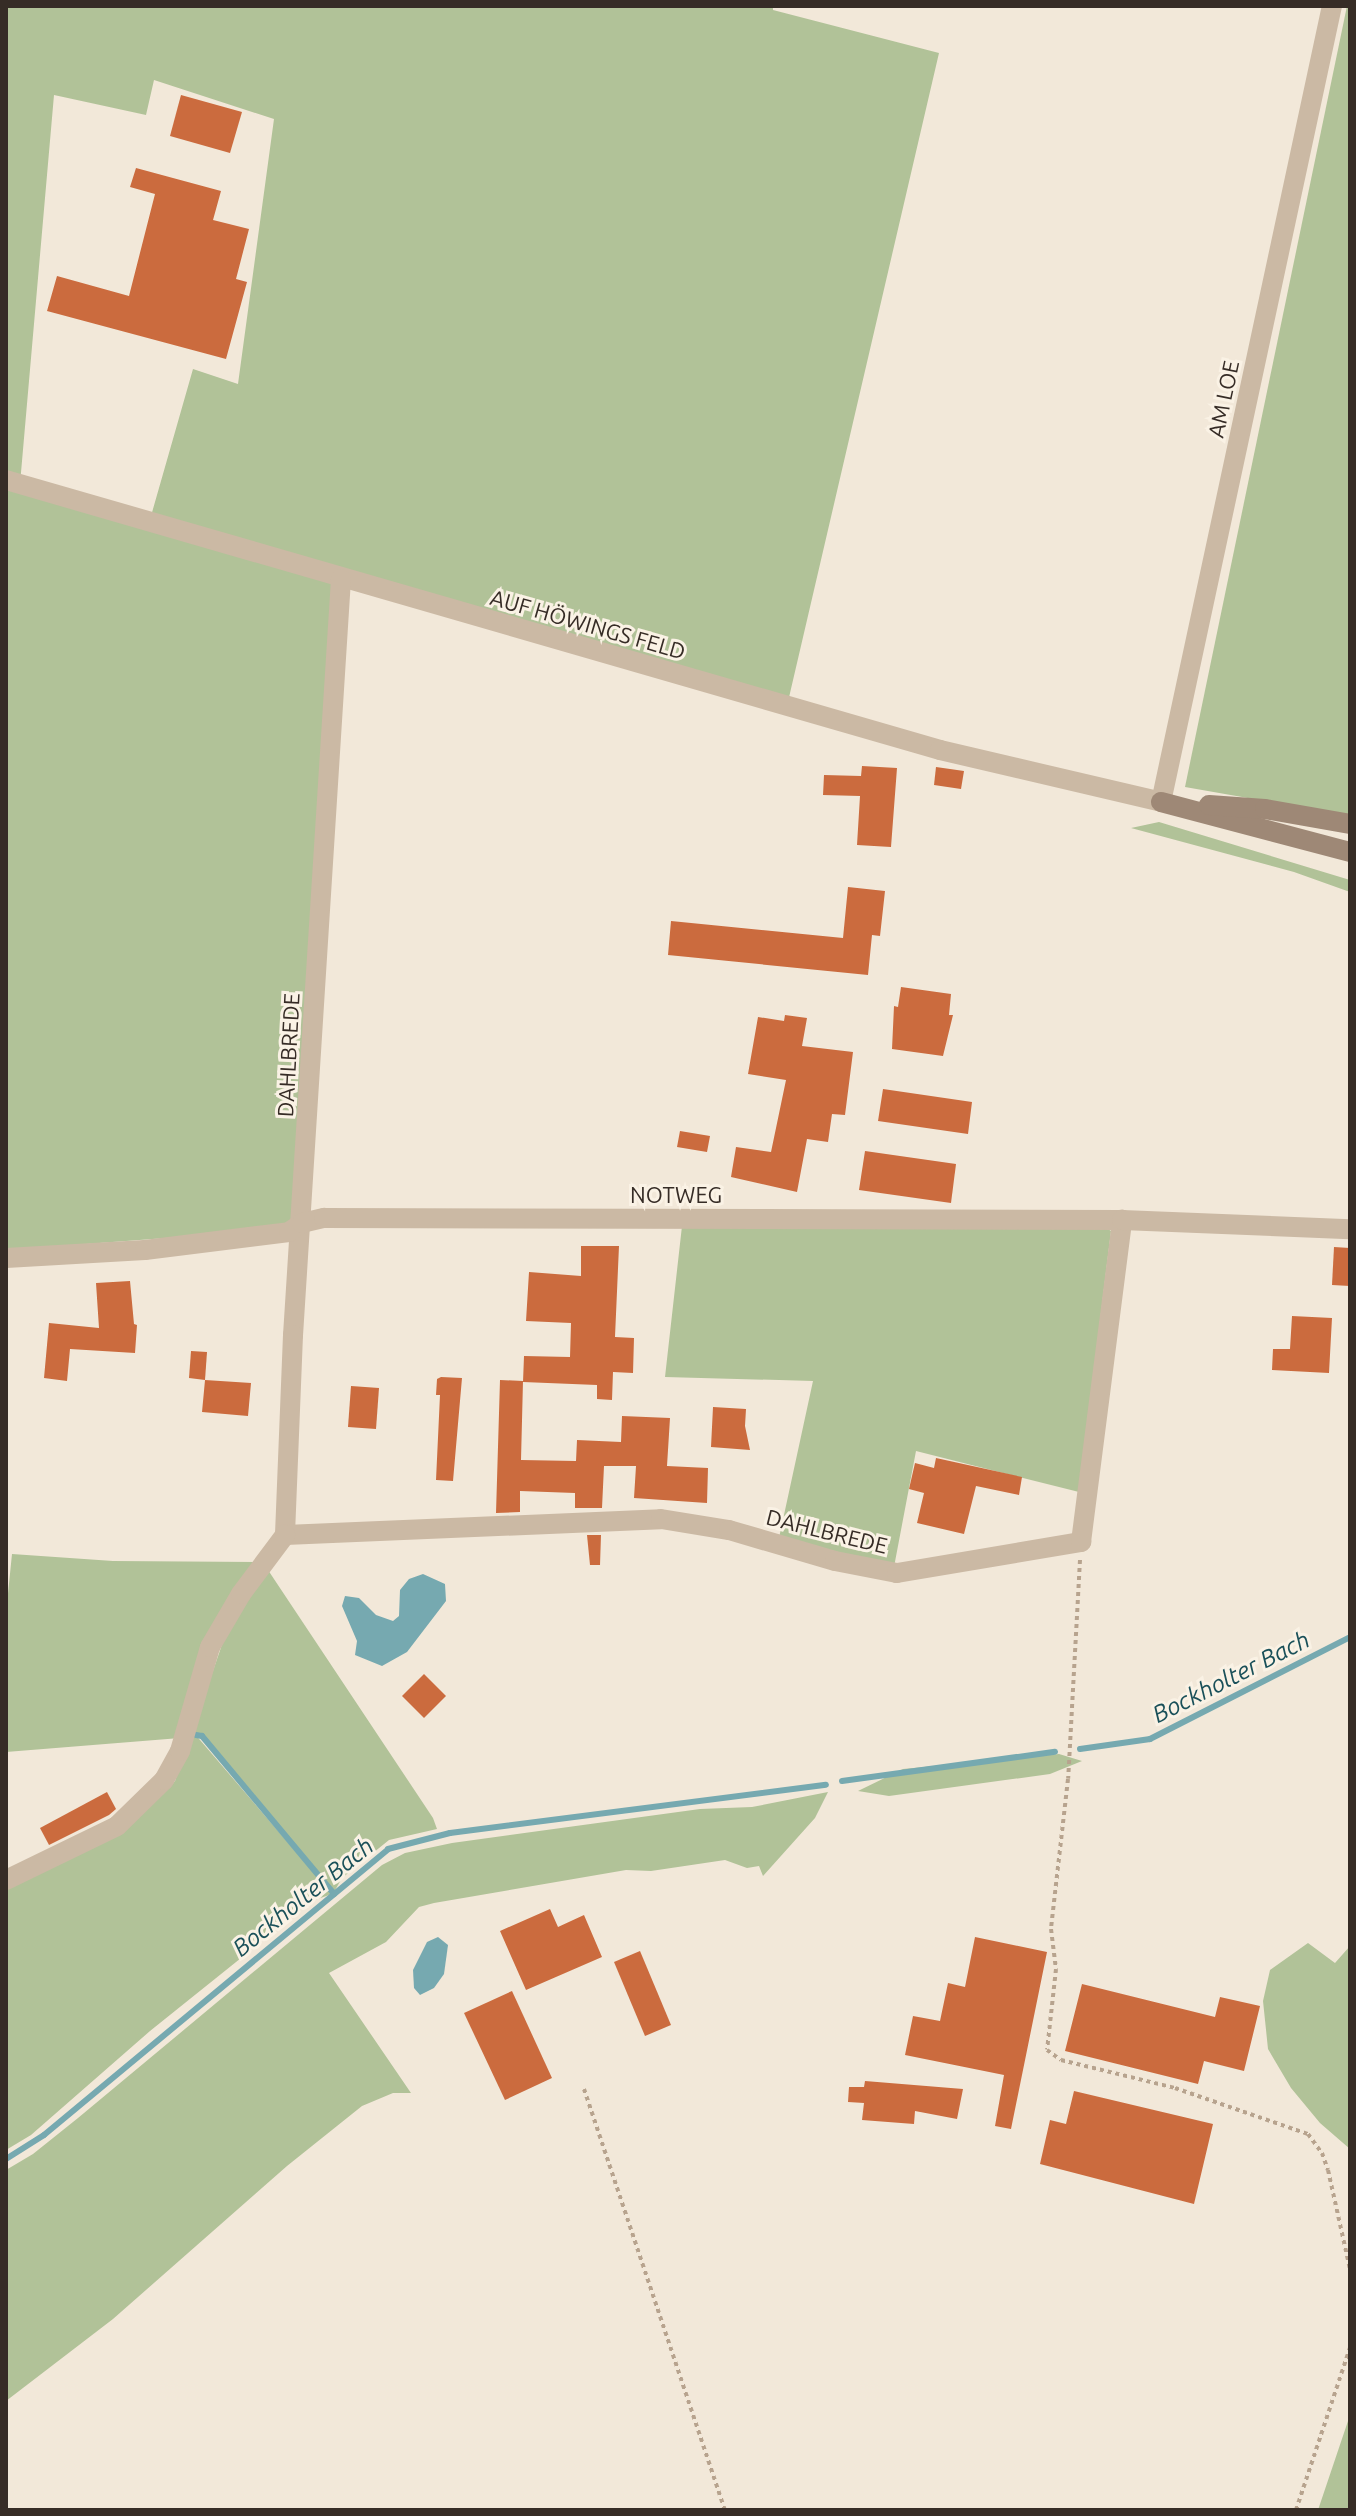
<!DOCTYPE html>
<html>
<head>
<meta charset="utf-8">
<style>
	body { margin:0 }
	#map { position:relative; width:1356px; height:2516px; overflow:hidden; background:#f2e8d9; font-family:Ubuntu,sans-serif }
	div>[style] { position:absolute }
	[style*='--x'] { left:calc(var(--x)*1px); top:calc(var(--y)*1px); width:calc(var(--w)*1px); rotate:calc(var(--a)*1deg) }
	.green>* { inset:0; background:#b1c298 }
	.water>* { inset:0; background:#76a9b0 }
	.stream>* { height:6px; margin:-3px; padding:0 3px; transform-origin:3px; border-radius:3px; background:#76a9b0 }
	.building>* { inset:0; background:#cb6b3e }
	.path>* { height:4px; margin-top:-2px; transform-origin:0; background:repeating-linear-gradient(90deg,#b7a38e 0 4px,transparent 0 8px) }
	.street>* { height:20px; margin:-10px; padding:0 10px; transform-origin:10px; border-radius:10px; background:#cbb9a4 }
	.secondary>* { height:20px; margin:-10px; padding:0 10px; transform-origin:10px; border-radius:10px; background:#9e8876 }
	span { translate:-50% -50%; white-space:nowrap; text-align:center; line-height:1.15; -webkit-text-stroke:6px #faf2e5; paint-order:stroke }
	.street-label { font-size:22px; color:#362c26 }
	.water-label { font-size:24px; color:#1a5059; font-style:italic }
	.frame { position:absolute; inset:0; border:8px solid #362c26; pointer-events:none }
</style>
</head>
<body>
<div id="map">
	<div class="green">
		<i style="clip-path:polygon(evenodd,6px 6px,773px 6px,773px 10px,939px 53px,787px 706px,341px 579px,299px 1220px,285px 1229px,6px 1250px,6px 6px,154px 80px,274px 119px,238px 384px,193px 369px,149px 523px,20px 484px,54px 95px,146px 115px,154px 80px)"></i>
		<i style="clip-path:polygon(1347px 6px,1350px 6px,1350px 816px,1185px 787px)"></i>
		<i style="clip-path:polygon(1159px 822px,1350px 880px,1350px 892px,1294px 872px,1131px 828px)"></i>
		<i style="clip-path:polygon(682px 1226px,1105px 1227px,1111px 1231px,1079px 1492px,916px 1451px,894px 1567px,779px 1538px,813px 1381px,665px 1377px)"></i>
		<i style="clip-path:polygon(12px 1554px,113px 1561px,257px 1562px,180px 1738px,6px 1752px,6px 1613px)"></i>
		<i style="clip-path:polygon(268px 1570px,433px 1818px,437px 1829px,389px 1840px,342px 1878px,334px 1892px,203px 1735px,194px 1733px,332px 1894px,312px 1901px,150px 2031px,31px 2135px,6px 2150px,6px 1887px,121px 1831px,175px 1781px,226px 1633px)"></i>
		<i style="clip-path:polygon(1059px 1754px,1082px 1761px,1050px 1774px,889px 1796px,858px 1791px,903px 1769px)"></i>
		<i style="clip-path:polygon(828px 1792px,815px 1818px,763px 1876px,759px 1866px,747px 1868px,725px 1860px,651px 1871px,626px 1870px,434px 1903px,419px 1907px,386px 1942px,329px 1973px,411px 2093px,393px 2093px,362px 2106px,287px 2166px,113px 2319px,6px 2401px,6px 2170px,33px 2154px,78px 2118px,382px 1865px,405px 1853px,452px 1843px,700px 1809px,752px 1807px)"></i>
		<i style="clip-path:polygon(1308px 1943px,1335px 1963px,1350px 1946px,1350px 2149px,1320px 2123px,1291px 2088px,1268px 2049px,1263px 2001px,1270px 1970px)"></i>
		<i style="clip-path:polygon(1350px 2413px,1350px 2510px,1318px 2510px,1348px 2421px)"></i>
	</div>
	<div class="water">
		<i style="clip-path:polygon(423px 1574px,445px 1584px,446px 1601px,407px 1652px,382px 1666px,355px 1655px,357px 1641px,342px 1606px,345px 1596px,359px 1598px,376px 1615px,393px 1621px,399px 1616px,400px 1590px,409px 1579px)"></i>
		<i style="clip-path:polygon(438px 1937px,448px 1945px,444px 1974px,434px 1988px,420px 1995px,414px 1988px,413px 1970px,427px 1942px)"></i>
	</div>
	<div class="stream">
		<i style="--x:196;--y:1735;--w:6;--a:9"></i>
		<i style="--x:202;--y:1736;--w:206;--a:50.1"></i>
		<i style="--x:1080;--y:1749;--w:71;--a:-8.1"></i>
		<i style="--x:1150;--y:1739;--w:225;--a:-27"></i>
		<i style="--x:842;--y:1781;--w:215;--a:-7.8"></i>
		<i style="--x:6;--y:2159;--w:45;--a:-32.3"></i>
		<i style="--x:44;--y:2135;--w:447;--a:-39.7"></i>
		<i style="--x:388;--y:1849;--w:64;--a:-14.5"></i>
		<i style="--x:450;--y:1833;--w:379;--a:-7.3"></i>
	</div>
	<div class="building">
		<i style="clip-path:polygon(181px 95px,242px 112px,230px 153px,170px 136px)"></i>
		<i style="clip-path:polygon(136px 168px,221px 191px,213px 220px,249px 229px,236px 279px,247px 282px,226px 359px,47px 311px,57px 276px,129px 296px,155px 194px,130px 187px)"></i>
		<i style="clip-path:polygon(862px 766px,897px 768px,891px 847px,857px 845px,860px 796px,823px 795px,824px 775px,861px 776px)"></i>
		<i style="clip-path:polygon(936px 767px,964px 771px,961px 789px,934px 785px)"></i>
		<i style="clip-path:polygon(848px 887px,885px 891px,880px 936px,872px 935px,868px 975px,668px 955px,671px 921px,843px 938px)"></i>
		<i style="clip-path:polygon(901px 987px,951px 994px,949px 1015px,953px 1015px,943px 1056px,892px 1049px,894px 1006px,898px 1007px)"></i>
		<i style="clip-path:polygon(785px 1015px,807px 1018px,802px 1046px,853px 1052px,845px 1115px,832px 1114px,828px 1142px,807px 1139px,797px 1192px,731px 1177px,736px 1147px,771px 1152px,786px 1080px,748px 1074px,758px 1017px,784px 1021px)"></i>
		<i style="clip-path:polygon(883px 1089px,972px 1102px,968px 1134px,878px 1121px)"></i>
		<i style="clip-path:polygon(680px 1131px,710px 1136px,707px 1152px,677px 1147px)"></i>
		<i style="clip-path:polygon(865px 1151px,956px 1164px,951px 1203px,859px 1190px)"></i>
		<i style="clip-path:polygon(581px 1246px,619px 1246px,615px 1337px,634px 1338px,633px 1373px,613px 1372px,612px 1400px,597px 1399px,597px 1385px,523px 1382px,524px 1356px,570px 1357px,571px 1323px,526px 1321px,529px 1272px,581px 1276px)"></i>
		<i style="clip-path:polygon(1334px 1247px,1350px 1248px,1350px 1286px,1332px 1285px)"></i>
		<i style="clip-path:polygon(130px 1281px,134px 1324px,137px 1325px,135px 1353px,70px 1349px,67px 1381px,44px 1378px,49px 1323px,99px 1328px,96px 1283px)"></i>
		<i style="clip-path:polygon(1292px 1316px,1332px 1318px,1329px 1373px,1272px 1370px,1273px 1349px,1290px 1349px)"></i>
		<i style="clip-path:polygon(191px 1351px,207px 1352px,205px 1380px,189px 1378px)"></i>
		<i style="clip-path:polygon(441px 1377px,462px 1378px,453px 1481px,436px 1480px,440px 1395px,436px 1395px,437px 1379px)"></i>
		<i style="clip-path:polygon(205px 1380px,251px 1383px,248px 1416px,202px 1412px)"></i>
		<i style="clip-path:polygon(500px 1380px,523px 1381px,521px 1460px,576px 1461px,577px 1440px,621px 1442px,622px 1416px,670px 1418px,667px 1466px,708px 1468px,707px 1503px,634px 1498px,636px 1466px,604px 1466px,602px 1508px,575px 1508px,575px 1493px,520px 1491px,520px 1512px,496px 1513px)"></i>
		<i style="clip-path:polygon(351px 1386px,379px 1388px,376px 1429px,348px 1427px)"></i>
		<i style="clip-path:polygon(713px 1407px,746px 1409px,745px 1426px,750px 1450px,711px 1447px)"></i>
		<i style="clip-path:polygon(936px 1458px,1022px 1477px,1019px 1495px,976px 1486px,964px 1534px,917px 1523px,924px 1493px,909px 1489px,915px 1463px,934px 1468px)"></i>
		<i style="clip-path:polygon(587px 1535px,601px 1535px,600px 1565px,590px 1565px)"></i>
		<i style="clip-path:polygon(424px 1674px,446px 1696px,424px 1718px,402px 1696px)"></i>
		<i style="clip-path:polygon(107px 1792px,116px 1809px,109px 1815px,49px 1845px,40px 1828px)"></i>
		<i style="clip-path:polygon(550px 1909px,558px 1927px,584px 1915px,602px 1957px,526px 1990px,500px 1931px)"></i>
		<i style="clip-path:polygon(975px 1937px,1047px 1952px,1011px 2129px,995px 2126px,1004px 2075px,905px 2055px,913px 2016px,940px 2021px,948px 1983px,965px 1987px)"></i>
		<i style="clip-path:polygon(640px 1951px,671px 2025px,645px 2036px,614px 1962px)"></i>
		<i style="clip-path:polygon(1082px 1984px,1215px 2017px,1220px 1997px,1260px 2006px,1244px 2071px,1204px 2061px,1198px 2084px,1065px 2051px)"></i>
		<i style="clip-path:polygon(512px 1991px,552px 2078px,505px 2100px,464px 2013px)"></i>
		<i style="clip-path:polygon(865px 2081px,963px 2089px,957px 2119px,915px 2111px,914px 2124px,862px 2120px,864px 2103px,848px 2102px,849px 2087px,864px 2087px)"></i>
		<i style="clip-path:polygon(1074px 2091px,1213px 2124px,1194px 2204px,1040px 2164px,1050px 2120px,1066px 2124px)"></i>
	</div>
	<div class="path">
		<i style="--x:1080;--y:1560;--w:219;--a:93.1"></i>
		<i style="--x:1068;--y:1779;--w:151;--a:96.5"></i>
		<i style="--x:1051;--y:1929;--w:40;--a:82.9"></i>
		<i style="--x:1056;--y:1969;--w:81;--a:96.3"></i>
		<i style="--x:1047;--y:2050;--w:17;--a:36"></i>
		<i style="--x:1061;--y:2060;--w:117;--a:13.8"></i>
		<i style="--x:1175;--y:2088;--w:141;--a:19.1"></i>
		<i style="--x:1308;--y:2134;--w:24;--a:54"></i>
		<i style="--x:1322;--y:2153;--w:18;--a:71"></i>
		<i style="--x:1328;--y:2170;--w:101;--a:77.5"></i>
		<i style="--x:584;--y:2089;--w:444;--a:71.5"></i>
		<i style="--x:1296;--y:2510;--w:171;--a:-71.6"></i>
	</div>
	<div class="street">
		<i style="--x:6;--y:480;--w:972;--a:16.12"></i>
		<i style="--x:940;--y:750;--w:227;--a:13.2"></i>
		<i style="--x:1161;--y:802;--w:814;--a:-77.88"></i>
		<i style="--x:341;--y:579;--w:758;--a:93.63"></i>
		<i style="--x:293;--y:1335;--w:200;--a:92.3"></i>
		<i style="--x:285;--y:1535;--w:376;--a:-2.4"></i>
		<i style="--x:661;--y:1519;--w:69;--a:9.2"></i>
		<i style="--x:729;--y:1530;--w:110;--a:16.3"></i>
		<i style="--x:835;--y:1561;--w:63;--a:11"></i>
		<i style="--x:897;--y:1573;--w:187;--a:-9.6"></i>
		<i style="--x:1081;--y:1542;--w:325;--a:-82.7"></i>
		<i style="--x:6;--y:1258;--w:139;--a:-3.3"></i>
		<i style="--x:145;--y:1250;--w:145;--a:-7.1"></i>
		<i style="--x:289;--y:1232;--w:16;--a:-35"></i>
		<i style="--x:302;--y:1223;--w:23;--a:-13"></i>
		<i style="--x:324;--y:1218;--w:798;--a:0.14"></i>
		<i style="--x:1122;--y:1220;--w:228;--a:2.3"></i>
		<i style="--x:6;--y:1880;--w:123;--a:-25.9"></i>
		<i style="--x:117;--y:1826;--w:66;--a:-44.4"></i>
		<i style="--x:164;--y:1780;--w:33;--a:-61"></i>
		<i style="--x:180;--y:1751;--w:108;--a:-73.9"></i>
		<i style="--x:210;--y:1647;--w:61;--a:-59.7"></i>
		<i style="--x:241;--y:1594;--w:74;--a:-53.3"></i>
	</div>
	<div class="secondary">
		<i style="--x:1161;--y:802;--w:196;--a:14.8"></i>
		<i style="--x:1209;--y:805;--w:56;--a:4.1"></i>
		<i style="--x:1265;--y:809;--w:86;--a:10"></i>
	</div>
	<div class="street-label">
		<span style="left:1223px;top:399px;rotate:-78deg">AM LOE</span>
		<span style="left:588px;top:624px;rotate:16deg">AUF HÖWINGS FELD</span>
		<span style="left:288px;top:1055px;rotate:-87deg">DAHLBREDE</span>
		<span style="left:676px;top:1195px">NOTWEG</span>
		<span style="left:827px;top:1531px;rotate:14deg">DAHLBREDE</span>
	</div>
	<div class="water-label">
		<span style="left:1231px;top:1677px;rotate:-27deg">Bockholter Bach</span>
		<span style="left:303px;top:1897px;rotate:-39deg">Bockholter Bach</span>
	</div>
	<div class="frame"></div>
</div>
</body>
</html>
